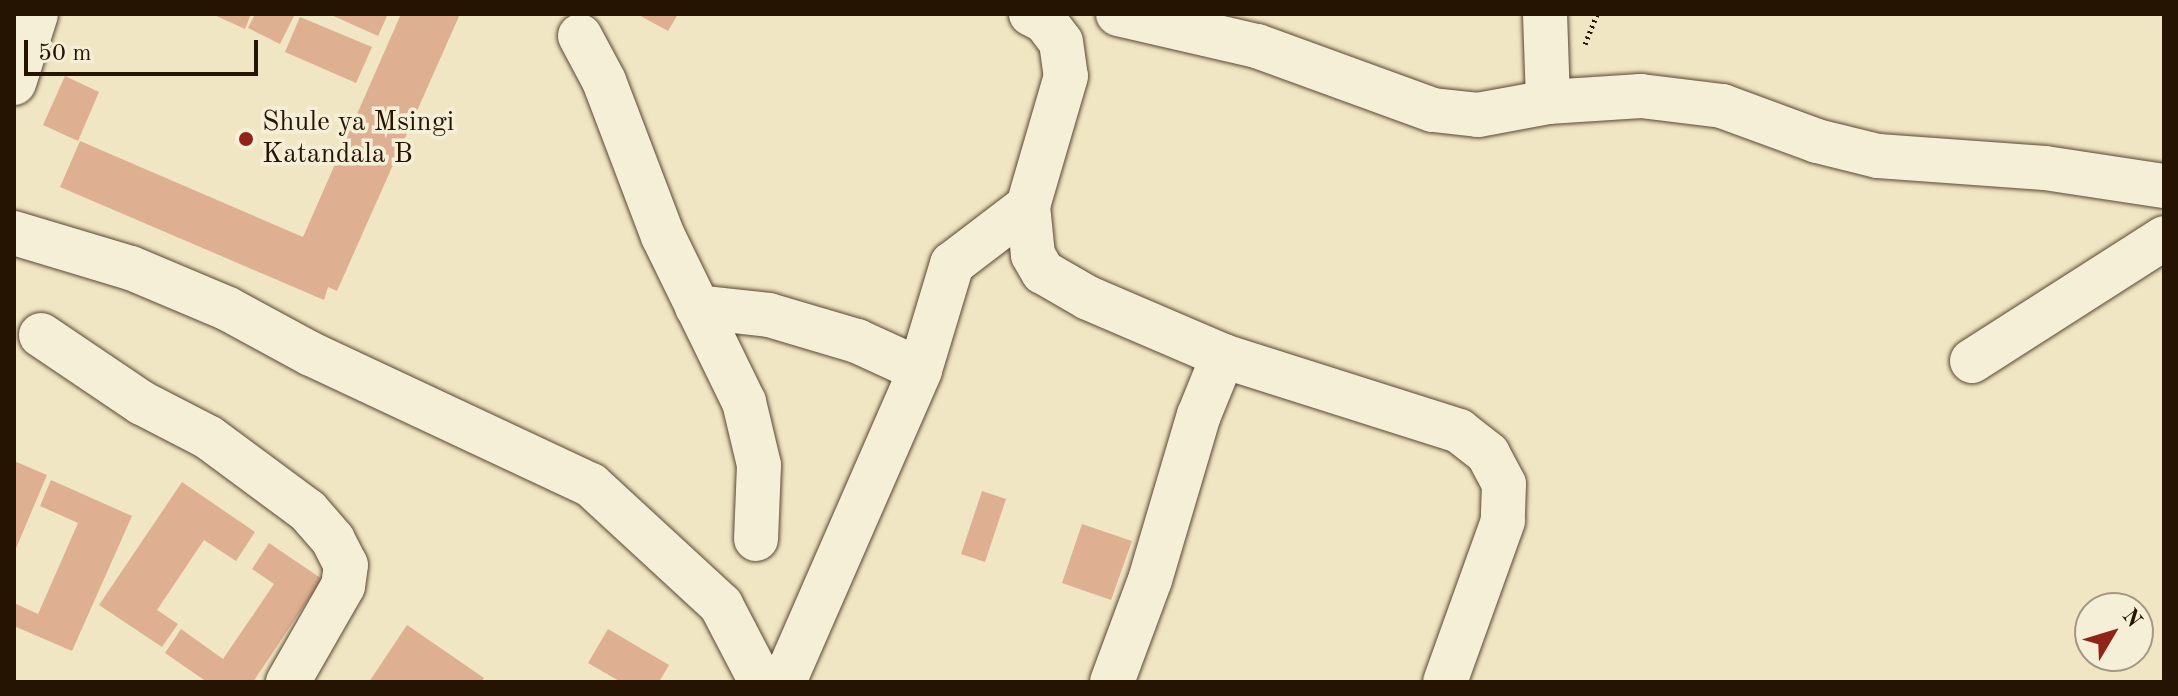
<!DOCTYPE html>
<html>
<head>
<meta charset="utf-8">
<style>
	body { margin:0 }
	#map { position:relative; width:2178px; height:696px; overflow:hidden; background:#f1e6c3; font-family:"Old Standard TT",serif }
	div>[style] { position:absolute }
	[style*='--x'] { left:calc(var(--x)*1px); top:calc(var(--y)*1px); width:calc(var(--w)*1px); rotate:calc(var(--a)*1deg) }
	.building>* { inset:0; background:#deaf91 }
	.path>* { height:5px; margin-top:-2.5px; transform-origin:0; background:repeating-linear-gradient(90deg,#261402 0 2px,transparent 0 6px) }
	.roads { filter:drop-shadow(0 0 2px #594832) drop-shadow(0 0 2px #594832) }
	.minor>* { height:44px; margin:-22px; padding:0 22px; transform-origin:22px; border-radius:22px; background:#f6efd8 }
	.dots>* { width:22px; height:22px; translate:-50% -50%; box-sizing:border-box; border:4px solid #f6efd8; border-radius:50% }
	span { translate:-50% -50%; white-space:nowrap; text-align:center; line-height:1.15; -webkit-text-stroke:7px #f6efd8; paint-order:stroke }
	.poi-label { font-size:28px; color:#261402 }
	.left { translate:0 -50%; text-align:left }
	.frame { position:absolute; inset:0; border:16px solid #261402; pointer-events:none }
	.north { position:absolute; left:2074px; top:592px; width:80px; height:80px; box-sizing:border-box; background:#f6efd8; border:2px solid #a39782; border-radius:50%; rotate:52deg; font-size:22px; font-weight:700; line-height:32px; text-align:center; color:#261402 }
	.north::after { content:''; display:block; margin:auto; width:28px; height:36px; background:#8f2418; clip-path:polygon(50% 0,100% 100%,50% 72%,0 100%) }
	.scale { position:absolute; left:24px; top:40px; width:234px; height:36px; box-sizing:border-box; border:4px solid #261402; border-top:0; padding-left:10px; font-size:24px; line-height:28px; white-space:nowrap; color:#261402; -webkit-text-stroke:6px #f6efd8; paint-order:stroke }
</style>
</head>
<body>
<div id="map">
	<div class="building">
		<i style="clip-path:polygon(212px 14px,251px 14px,245px 29px)"></i>
		<i style="clip-path:polygon(255px 14px,295px 14px,280px 44px,248px 28px)"></i>
		<i style="clip-path:polygon(329px 14px,388px 14px,378px 36px)"></i>
		<i style="clip-path:polygon(401px 14px,460px 14px,337px 291px,328px 287px,324px 300px,60px 187px,80px 141px,303px 237px)"></i>
		<i style="clip-path:polygon(637px 14px,678px 14px,668px 31px)"></i>
		<i style="clip-path:polygon(300px 17px,372px 47px,356px 83px,285px 52px)"></i>
		<i style="clip-path:polygon(65px 76px,99px 92px,78px 141px,43px 125px)"></i>
		<i style="clip-path:polygon(14px 461px,47px 475px,14px 553px)"></i>
		<i style="clip-path:polygon(51px 480px,132px 516px,72px 651px,14px 626px,14px 603px,38px 614px,78px 523px,40px 506px)"></i>
		<i style="clip-path:polygon(182px 482px,255px 532px,236px 561px,204px 540px,157px 610px,178px 624px,162px 647px,99px 605px)"></i>
		<i style="clip-path:polygon(982px 491px,1006px 499px,985px 562px,961px 554px)"></i>
		<i style="clip-path:polygon(1082px 524px,1132px 541px,1111px 600px,1062px 583px)"></i>
		<i style="clip-path:polygon(269px 543px,322px 579px,253px 682px,207px 682px,165px 653px,181px 629px,223px 659px,274px 584px,252px 569px)"></i>
		<i style="clip-path:polygon(407px 625px,484px 678px,481px 682px,369px 682px)"></i>
		<i style="clip-path:polygon(608px 629px,669px 665px,659px 682px,621px 682px,588px 663px)"></i>
	</div>
	<div class="path">
		<i style="--x:1585;--y:44;--w:32;--a:-68"></i>
	</div>
	<div class="roads">
		<div class="minor">
			<i style="--x:1031;--y:14;--w:16;--a:27"></i>
			<i style="--x:1045;--y:21;--w:26;--a:53"></i>
			<i style="--x:1061;--y:42;--w:34;--a:82"></i>
			<i style="--x:1066;--y:76;--w:135;--a:106.3"></i>
			<i style="--x:1028;--y:206;--w:49;--a:84.2"></i>
			<i style="--x:1033;--y:255;--w:20;--a:60"></i>
			<i style="--x:1043;--y:272;--w:52;--a:30"></i>
			<i style="--x:1088;--y:298;--w:147;--a:23.2"></i>
			<i style="--x:1223;--y:356;--w:248;--a:17.6"></i>
			<i style="--x:1459;--y:431;--w:37;--a:38"></i>
			<i style="--x:1488;--y:454;--w:34;--a:62"></i>
			<i style="--x:1504;--y:484;--w:37;--a:92"></i>
			<i style="--x:1503;--y:521;--w:171;--a:109.8"></i>
			<i style="--x:1118;--y:14;--w:143;--a:13"></i>
			<i style="--x:1257;--y:46;--w:187;--a:20"></i>
			<i style="--x:1433;--y:110;--w:45;--a:6.3"></i>
			<i style="--x:1478;--y:115;--w:71;--a:-10.5"></i>
			<i style="--x:1548;--y:102;--w:93;--a:-3.7"></i>
			<i style="--x:1641;--y:96;--w:82;--a:7"></i>
			<i style="--x:1722;--y:106;--w:101;--a:20.2"></i>
			<i style="--x:1817;--y:141;--w:63;--a:13.8"></i>
			<i style="--x:1878;--y:156;--w:167;--a:4.1"></i>
			<i style="--x:2045;--y:168;--w:120;--a:8.6"></i>
			<i style="--x:1545;--y:14;--w:88;--a:88"></i>
			<i style="--x:580;--y:36;--w:51;--a:61.9"></i>
			<i style="--x:604;--y:81;--w:166;--a:69.2"></i>
			<i style="--x:663;--y:236;--w:185;--a:64"></i>
			<i style="--x:744;--y:402;--w:65;--a:76.6"></i>
			<i style="--x:759;--y:465;--w:74;--a:92.3"></i>
			<i style="--x:14;--y:83;--w:72;--a:-72.3"></i>
			<i style="--x:14;--y:233;--w:122;--a:16.7"></i>
			<i style="--x:131;--y:268;--w:105;--a:22.9"></i>
			<i style="--x:228;--y:309;--w:94;--a:28.5"></i>
			<i style="--x:311;--y:354;--w:309;--a:25.1"></i>
			<i style="--x:591;--y:485;--w:177;--a:42.7"></i>
			<i style="--x:721;--y:605;--w:87;--a:62.5"></i>
			<i style="--x:697;--y:307;--w:72;--a:6.3"></i>
			<i style="--x:769;--y:315;--w:92;--a:16.5"></i>
			<i style="--x:857;--y:341;--w:69;--a:24.7"></i>
			<i style="--x:41;--y:335;--w:122;--a:34"></i>
			<i style="--x:142;--y:403;--w:74;--a:27.3"></i>
			<i style="--x:208;--y:437;--w:124;--a:36.5"></i>
			<i style="--x:308;--y:511;--w:38;--a:49"></i>
			<i style="--x:333;--y:540;--w:28;--a:63"></i>
			<i style="--x:346;--y:565;--w:21;--a:98"></i>
			<i style="--x:343;--y:586;--w:111;--a:119.8"></i>
			<i style="--x:1972;--y:361;--w:228;--a:-32.6"></i>
			<i style="--x:784;--y:682;--w:340;--a:-66.4"></i>
			<i style="--x:920;--y:370;--w:111;--a:-73.2"></i>
			<i style="--x:952;--y:264;--w:96;--a:-37.3"></i>
			<i style="--x:1112;--y:682;--w:109;--a:-69.6"></i>
			<i style="--x:1150;--y:580;--w:172;--a:-73.5"></i>
			<i style="--x:1199;--y:415;--w:64;--a:-67.9"></i>
		</div>
	</div>
	<div class="dots">
		<i style="left:246px;top:139px;background:#8f2418"></i>
	</div>
	<div class="poi-label">
		<span class="left" style="left:262px;top:139px">Shule ya Msingi<br>Katandala B</span>
	</div>
	<div class="frame"></div>
	<div class="north">N</div>
	<div class="scale">50 m</div>
</div>
</body>
</html>
